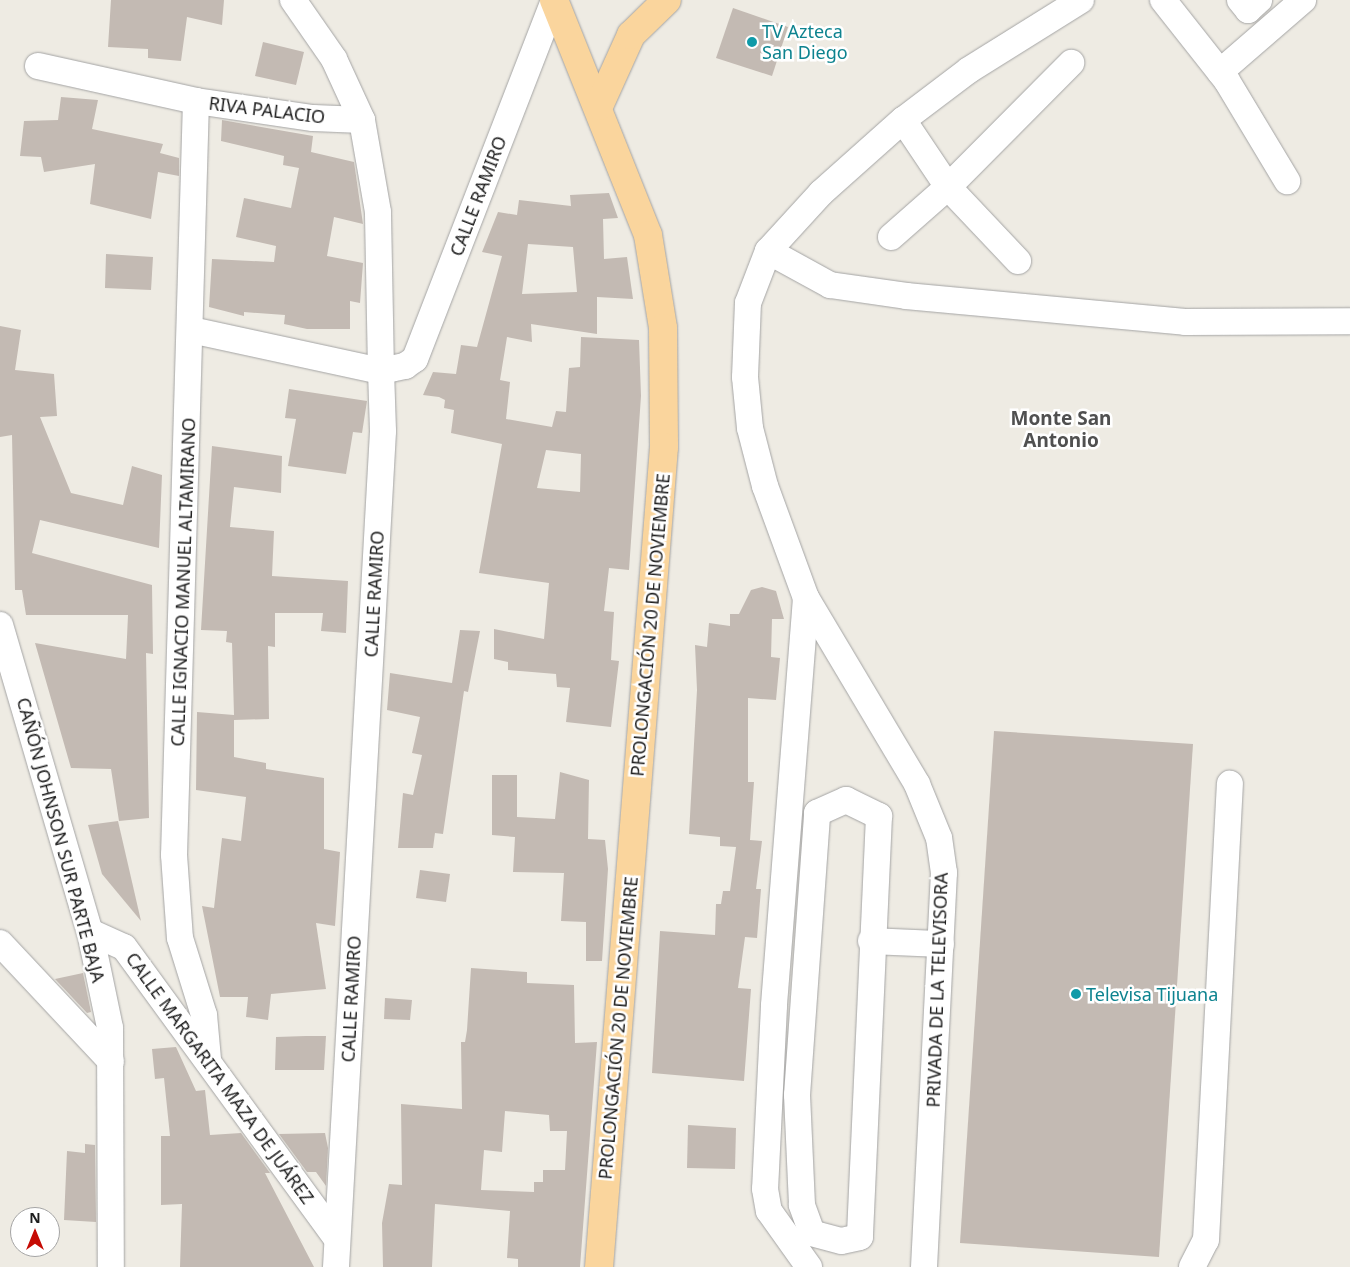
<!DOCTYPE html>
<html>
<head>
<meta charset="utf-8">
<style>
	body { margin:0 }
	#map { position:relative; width:1350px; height:1267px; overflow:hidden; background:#eeebe3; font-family:"Noto Sans",sans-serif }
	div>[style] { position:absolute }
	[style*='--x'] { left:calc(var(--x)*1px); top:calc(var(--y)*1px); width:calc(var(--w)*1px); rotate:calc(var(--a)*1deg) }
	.building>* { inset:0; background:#c3bab3 }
	.roads { filter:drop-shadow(0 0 1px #a4a4a4) drop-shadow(0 0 1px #a4a4a4) }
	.minor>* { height:26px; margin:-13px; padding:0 13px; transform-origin:13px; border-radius:13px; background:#fff }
	.major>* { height:28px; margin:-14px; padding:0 14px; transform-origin:14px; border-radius:14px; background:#fad59d }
	.dots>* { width:14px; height:14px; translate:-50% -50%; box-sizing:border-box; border:2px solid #fff; border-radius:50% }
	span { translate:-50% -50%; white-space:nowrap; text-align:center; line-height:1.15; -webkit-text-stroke:5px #fff; paint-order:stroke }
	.culture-label { font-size:18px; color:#0d838f }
	.left { translate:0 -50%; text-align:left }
	.street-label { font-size:18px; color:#1d1d1d }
	.neighbourhood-label { font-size:19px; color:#505050; font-weight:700 }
	.north { position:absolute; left:10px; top:1207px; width:50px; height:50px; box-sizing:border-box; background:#fff; border:1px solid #a5a5a5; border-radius:50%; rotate:0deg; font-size:14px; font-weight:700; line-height:20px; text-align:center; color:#1d1d1d }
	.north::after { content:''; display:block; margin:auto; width:18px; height:22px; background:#c60b04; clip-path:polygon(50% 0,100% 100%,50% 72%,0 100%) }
</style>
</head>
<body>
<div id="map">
	<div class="building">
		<i style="clip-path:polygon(111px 0,224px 0,222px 25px,187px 17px,181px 61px,148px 58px,148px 49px,108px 47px)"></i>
		<i style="clip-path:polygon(733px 8px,788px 27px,772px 76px,716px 58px)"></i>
		<i style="clip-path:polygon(263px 42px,304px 52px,296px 85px,255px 76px)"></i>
		<i style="clip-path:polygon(61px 97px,98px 100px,92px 129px,163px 144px,160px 153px,179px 158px,179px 176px,158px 172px,151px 219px,90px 204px,95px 164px,44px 172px,41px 157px,20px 156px,24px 121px,58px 120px)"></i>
		<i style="clip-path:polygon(222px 120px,313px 136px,311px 152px,354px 162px,363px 224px,334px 217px,327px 256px,363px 263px,360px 303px,350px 301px,350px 329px,307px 329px,284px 324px,285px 315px,244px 312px,244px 316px,209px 307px,212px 259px,274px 262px,276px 246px,236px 237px,244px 198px,291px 208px,299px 168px,283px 165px,284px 156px,221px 141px)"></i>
		<i style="clip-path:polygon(evenodd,609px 193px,618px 218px,603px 219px,604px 259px,627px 257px,633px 299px,597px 297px,597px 334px,531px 324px,532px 342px,507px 337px,500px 380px,510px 382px,506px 419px,552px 427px,556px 411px,566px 412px,569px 368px,580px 367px,581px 337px,639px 340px,641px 396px,629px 570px,609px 568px,604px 611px,614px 612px,611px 660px,619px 661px,611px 727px,566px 722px,570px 688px,557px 687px,556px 674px,508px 670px,508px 662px,494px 659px,494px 629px,544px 639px,549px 583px,479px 573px,502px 444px,451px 433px,454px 410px,444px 408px,445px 400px,439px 397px,423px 395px,433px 372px,456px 374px,461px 345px,477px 347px,502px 256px,482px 252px,498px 212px,517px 215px,519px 200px,571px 206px,570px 195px,609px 193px,528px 244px,573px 247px,577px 292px,522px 294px,528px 244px,609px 193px,546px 450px,581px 454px,580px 492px,537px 488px,546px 450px)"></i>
		<i style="clip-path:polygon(106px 254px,153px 257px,151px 290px,105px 288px)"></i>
		<i style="clip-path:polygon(0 326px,21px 330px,15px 370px,54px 374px,57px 416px,40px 417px,71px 493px,123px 505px,132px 466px,162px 475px,159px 548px,40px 520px,32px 553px,152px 585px,153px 654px,146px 653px,149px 818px,119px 821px,111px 769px,71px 768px,35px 643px,126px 659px,128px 615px,26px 615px,22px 590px,15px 590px,12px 435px,0 437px)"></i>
		<i style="clip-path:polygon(289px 389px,367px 401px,362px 433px,353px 432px,346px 474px,288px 466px,296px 419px,285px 418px)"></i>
		<i style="clip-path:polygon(212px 446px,282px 456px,281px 493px,234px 487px,230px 527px,274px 531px,272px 576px,348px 581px,346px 633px,321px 631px,323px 613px,275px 613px,275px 647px,268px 646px,269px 719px,234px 720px,234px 757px,266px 763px,266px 769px,324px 778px,324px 849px,340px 852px,335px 926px,316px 923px,326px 989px,271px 994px,268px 1020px,246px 1017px,248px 997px,220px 997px,202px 906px,214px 908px,222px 838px,241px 841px,246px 797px,196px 790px,197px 712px,234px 715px,232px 643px,226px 642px,227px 631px,201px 630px)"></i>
		<i style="clip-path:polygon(762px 587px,776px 591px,784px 619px,772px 619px,771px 657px,780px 658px,776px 700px,748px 698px,748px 782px,754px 782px,750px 840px,762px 841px,756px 889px,761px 889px,757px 938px,745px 937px,738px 988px,751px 989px,744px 1081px,652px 1073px,660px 931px,715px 935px,716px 904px,721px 904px,723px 891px,730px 891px,736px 847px,720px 846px,720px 837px,689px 834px,697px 690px,695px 645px,707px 647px,709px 623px,730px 626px,730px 614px,739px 614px,751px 590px)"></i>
		<i style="clip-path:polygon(460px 630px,480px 631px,468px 692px,464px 691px,443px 834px,435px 833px,433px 848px,398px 848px,403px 793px,413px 795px,422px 755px,412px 753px,420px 717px,387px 710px,390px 673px,452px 683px)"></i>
		<i style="clip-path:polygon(994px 731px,1193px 744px,1159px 1257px,960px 1243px)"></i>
		<i style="clip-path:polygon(560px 772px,589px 780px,588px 839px,605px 840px,608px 869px,602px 961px,586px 961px,586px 922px,561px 921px,564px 873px,513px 872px,515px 837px,492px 835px,492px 775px,517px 775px,517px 817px,555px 819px)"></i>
		<i style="clip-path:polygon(118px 821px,141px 921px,102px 874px,88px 825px)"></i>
		<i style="clip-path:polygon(420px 870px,450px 874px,446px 902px,416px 898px)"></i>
		<i style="clip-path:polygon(evenodd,471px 968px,527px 972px,527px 983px,574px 985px,575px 1043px,597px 1042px,580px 1267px,518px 1267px,518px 1259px,507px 1258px,510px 1211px,435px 1204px,432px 1267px,383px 1267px,382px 1223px,389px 1184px,402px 1185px,401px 1104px,462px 1109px,461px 1042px,465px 1042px,467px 1030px,471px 968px,505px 1111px,549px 1115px,550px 1131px,567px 1131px,565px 1170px,543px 1170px,543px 1182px,534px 1182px,534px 1192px,481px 1190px,484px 1150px,502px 1152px,505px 1111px)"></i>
		<i style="clip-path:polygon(83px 973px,91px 1012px,87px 1013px,55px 979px)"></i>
		<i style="clip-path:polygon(385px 998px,412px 1000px,410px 1020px,384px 1019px)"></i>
		<i style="clip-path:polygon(306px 1036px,326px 1036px,324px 1070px,275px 1070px,276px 1037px)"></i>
		<i style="clip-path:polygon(176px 1047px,196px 1091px,205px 1090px,210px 1135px,241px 1133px,270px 1173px,265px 1173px,314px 1267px,180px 1267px,182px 1204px,161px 1205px,161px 1136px,170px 1136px,164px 1078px,155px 1079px,152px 1049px)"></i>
		<i style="clip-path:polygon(688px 1125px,736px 1128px,735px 1169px,687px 1168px)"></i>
		<i style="clip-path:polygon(325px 1133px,328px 1148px,326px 1186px,316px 1172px,307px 1172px,279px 1134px)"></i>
		<i style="clip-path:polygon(85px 1144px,95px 1145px,96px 1222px,64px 1220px,67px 1151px,85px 1153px)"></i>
	</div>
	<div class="roads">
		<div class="minor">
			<i style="--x:1163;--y:0;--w:103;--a:51.7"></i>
			<i style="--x:1227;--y:81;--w:117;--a:59"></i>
			<i style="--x:1240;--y:0;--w:13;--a:51"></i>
			<i style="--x:1248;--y:10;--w:15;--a:-42"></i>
			<i style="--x:38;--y:66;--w:162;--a:12.5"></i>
			<i style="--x:196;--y:101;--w:118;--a:8.3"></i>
			<i style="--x:313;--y:118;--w:49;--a:2.3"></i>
			<i style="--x:362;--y:120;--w:67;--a:-114.7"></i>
			<i style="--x:334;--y:59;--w:72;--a:-124.8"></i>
			<i style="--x:1220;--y:72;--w:110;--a:-40.9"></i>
			<i style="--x:196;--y:101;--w:754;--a:91.67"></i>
			<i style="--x:174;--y:855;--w:83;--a:85.9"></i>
			<i style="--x:180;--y:938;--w:81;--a:72.7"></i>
			<i style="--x:204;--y:1015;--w:44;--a:84.8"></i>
			<i style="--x:903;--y:120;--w:81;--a:56.1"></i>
			<i style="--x:948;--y:187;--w:175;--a:-45.2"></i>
			<i style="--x:891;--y:237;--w:76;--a:-41.3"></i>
			<i style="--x:948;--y:187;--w:102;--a:46.6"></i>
			<i style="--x:768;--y:251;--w:71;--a:28.7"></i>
			<i style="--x:830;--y:285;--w:77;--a:8.2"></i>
			<i style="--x:906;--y:296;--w:280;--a:5.3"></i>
			<i style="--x:1185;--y:322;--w:165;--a:-0.3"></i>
			<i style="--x:191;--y:330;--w:194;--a:12.2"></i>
			<i style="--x:381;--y:371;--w:159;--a:-91.1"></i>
			<i style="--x:378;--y:212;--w:93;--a:-99.9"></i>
			<i style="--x:806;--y:598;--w:409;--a:94.5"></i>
			<i style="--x:774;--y:1006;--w:183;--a:92.8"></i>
			<i style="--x:765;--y:1189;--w:22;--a:80"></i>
			<i style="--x:769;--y:1211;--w:69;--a:54.5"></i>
			<i style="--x:0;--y:625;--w:320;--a:73.7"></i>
			<i style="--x:90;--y:932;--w:98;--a:78.2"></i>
			<i style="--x:110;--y:1028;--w:239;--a:89.8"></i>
			<i style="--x:846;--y:800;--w:37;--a:26"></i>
			<i style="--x:879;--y:816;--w:421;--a:92.6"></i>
			<i style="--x:860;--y:1237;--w:19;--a:168"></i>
			<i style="--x:841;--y:1241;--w:30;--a:-165"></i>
			<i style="--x:812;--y:1233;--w:30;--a:-110"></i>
			<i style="--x:802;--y:1205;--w:110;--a:-92.6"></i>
			<i style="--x:797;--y:1095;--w:283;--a:-85.9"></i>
			<i style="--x:817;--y:813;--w:32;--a:-24"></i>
			<i style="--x:90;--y:932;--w:37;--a:24"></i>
			<i style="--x:124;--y:947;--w:361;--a:53.9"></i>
			<i style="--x:871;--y:941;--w:70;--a:2.5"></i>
			<i style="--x:0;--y:943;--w:162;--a:46.8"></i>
			<i style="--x:336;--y:1267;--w:837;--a:-86.78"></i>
			<i style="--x:383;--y:431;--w:60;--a:-91.9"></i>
			<i style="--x:381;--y:371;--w:25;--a:-12"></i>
			<i style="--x:405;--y:366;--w:12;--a:-35"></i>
			<i style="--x:415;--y:359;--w:385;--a:-68.8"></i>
			<i style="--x:924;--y:1267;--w:395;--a:-87.1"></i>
			<i style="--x:944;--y:873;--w:35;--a:-98"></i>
			<i style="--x:939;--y:838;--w:58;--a:-112.2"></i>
			<i style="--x:917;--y:784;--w:217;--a:-120.8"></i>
			<i style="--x:806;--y:598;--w:119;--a:-110.1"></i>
			<i style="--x:765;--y:486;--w:60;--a:-104.5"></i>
			<i style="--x:750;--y:428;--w:51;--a:-95.6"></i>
			<i style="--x:745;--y:377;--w:74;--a:-87.7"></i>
			<i style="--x:748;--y:303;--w:56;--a:-69"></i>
			<i style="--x:768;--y:251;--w:79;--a:-47.6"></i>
			<i style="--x:821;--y:193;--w:110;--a:-41.7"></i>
			<i style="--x:903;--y:120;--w:83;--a:-37.1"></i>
			<i style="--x:969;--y:70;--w:132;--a:-32"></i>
			<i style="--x:1192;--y:1267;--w:30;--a:-63"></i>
			<i style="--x:1206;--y:1240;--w:457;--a:-87"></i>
		</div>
		<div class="major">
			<i style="--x:554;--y:0;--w:253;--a:68.2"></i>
			<i style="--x:648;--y:235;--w:94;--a:80.8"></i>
			<i style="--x:663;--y:328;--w:119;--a:89.5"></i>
			<i style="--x:664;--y:447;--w:823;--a:94.53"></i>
			<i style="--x:599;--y:106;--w:78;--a:-65.7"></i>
			<i style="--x:631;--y:35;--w:50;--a:-44.2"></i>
		</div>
	</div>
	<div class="dots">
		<i style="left:752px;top:42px;background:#0f9aa8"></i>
		<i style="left:1076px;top:994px;background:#0f9aa8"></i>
	</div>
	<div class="culture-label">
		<span class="left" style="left:762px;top:42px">TV Azteca<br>San Diego</span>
		<span class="left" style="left:1086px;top:994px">Televisa Tijuana</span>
	</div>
	<div class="street-label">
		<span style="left:267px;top:110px;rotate:7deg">RIVA PALACIO</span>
		<span style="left:478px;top:196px;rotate:-69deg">CALLE RAMIRO</span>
		<span style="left:183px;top:582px;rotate:-88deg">CALLE IGNACIO MANUEL ALTAMIRANO</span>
		<span style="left:374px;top:594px;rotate:-87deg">CALLE RAMIRO</span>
		<span style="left:650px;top:625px;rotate:-85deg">PROLONGACIÓN 20 DE NOVIEMBRE</span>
		<span style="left:61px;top:840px;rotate:75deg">CAÑÓN JOHNSON SUR PARTE BAJA</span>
		<span style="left:937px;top:990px;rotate:-88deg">PRIVADA DE LA TELEVISORA</span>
		<span style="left:351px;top:999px;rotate:-87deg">CALLE RAMIRO</span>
		<span style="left:618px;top:1028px;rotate:-85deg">PROLONGACIÓN 20 DE NOVIEMBRE</span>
		<span style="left:220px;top:1078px;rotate:54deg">CALLE MARGARITA MAZA DE JUÁREZ</span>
	</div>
	<div class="neighbourhood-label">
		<span style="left:1061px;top:430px">Monte San<br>Antonio</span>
	</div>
	<div class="north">N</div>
</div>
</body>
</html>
